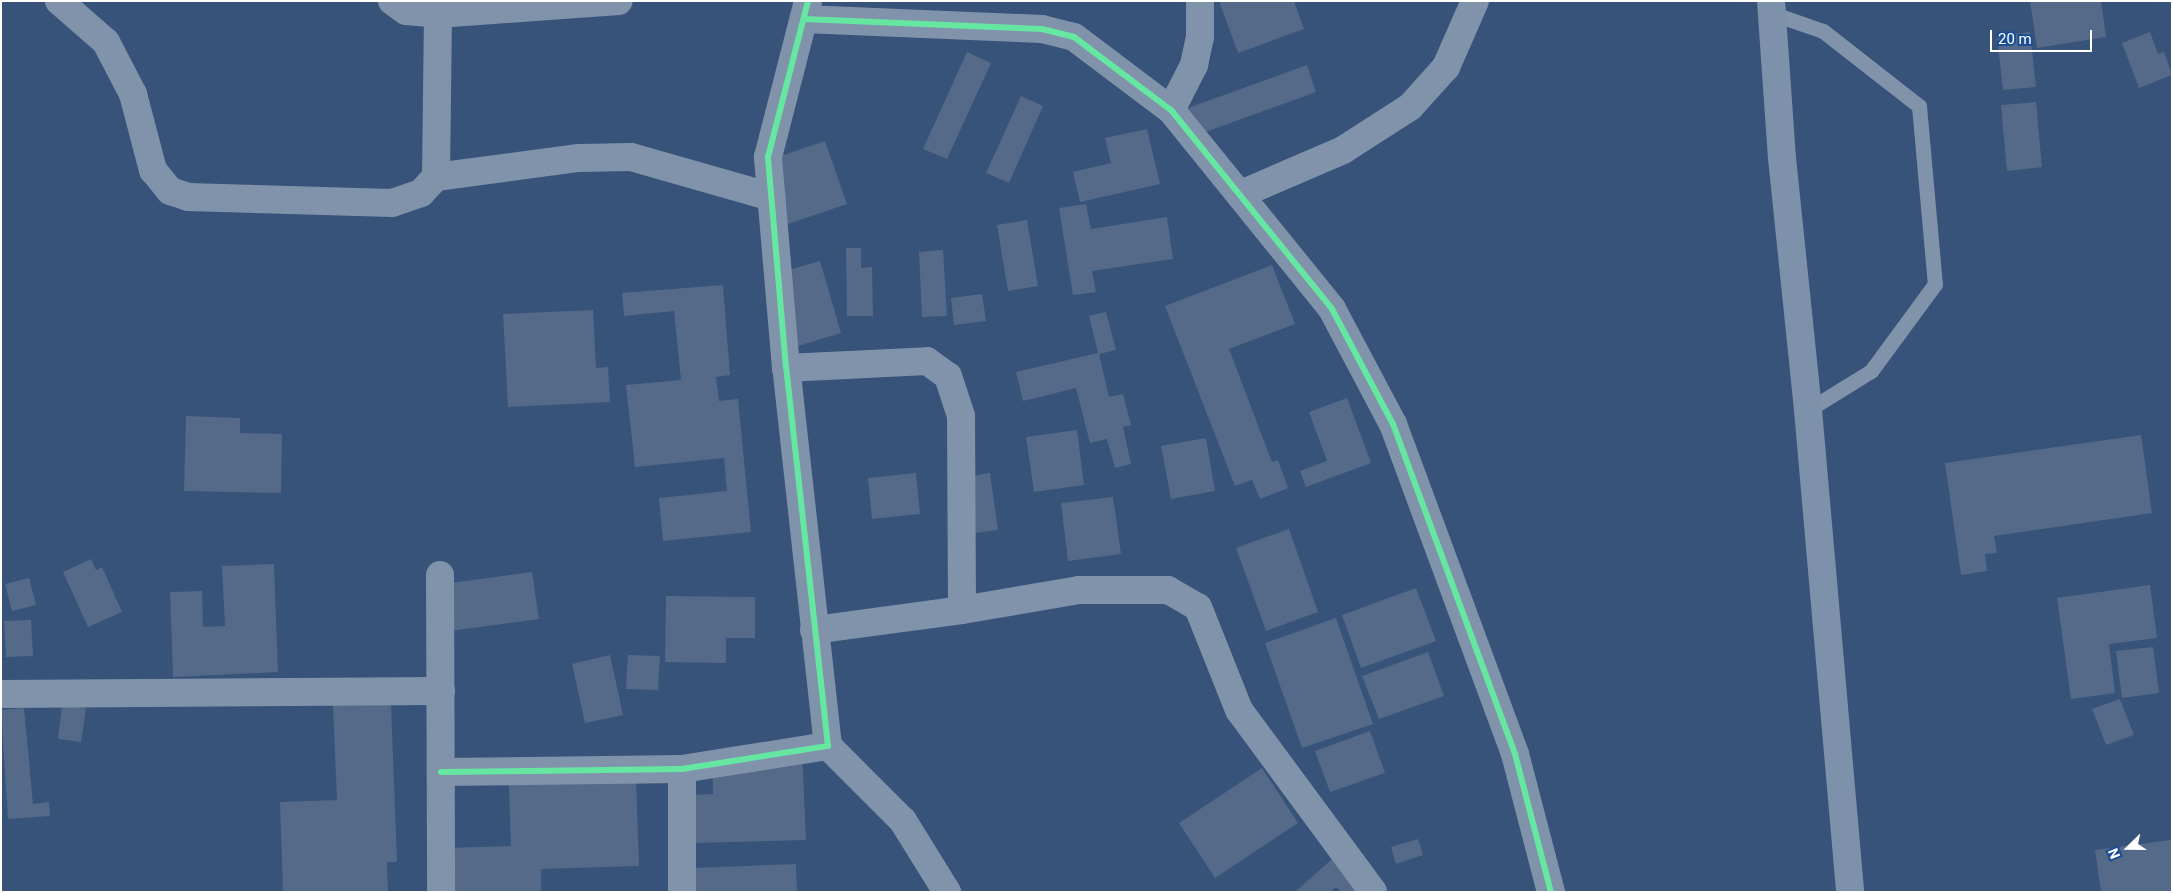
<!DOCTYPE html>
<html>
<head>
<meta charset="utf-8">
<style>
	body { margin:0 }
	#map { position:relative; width:2173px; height:893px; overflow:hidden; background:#375379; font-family:Roboto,sans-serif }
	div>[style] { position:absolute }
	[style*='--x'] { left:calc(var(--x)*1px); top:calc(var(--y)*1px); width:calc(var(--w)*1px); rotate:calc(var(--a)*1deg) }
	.building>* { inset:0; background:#546a88 }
	.lane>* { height:15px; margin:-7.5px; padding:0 7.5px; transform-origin:7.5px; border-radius:7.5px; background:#8093ab }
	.street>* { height:28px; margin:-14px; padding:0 14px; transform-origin:14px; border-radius:14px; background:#8093ab }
	.primary>* { height:28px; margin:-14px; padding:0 14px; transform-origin:14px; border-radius:14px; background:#7e91aa }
	.cycleway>* { height:6px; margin:-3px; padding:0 3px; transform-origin:3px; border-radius:3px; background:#66e7a1 }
	span { translate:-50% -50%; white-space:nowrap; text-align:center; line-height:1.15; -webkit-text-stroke:5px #1b4e95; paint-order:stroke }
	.frame { position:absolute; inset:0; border:2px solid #fff; pointer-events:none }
	.north { position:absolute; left:2103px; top:823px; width:50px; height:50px; -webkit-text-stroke:4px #1b4e95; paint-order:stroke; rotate:248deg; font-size:14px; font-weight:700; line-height:20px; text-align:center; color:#fff }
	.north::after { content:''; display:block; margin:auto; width:18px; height:22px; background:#fff; clip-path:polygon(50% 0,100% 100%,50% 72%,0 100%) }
	.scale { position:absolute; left:1990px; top:30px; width:102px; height:22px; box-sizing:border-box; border:2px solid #fff; border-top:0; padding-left:6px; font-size:15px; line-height:18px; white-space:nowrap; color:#fff; -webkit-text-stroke:4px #1b4e95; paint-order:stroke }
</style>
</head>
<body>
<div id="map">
	<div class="building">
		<i style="clip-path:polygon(1219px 1px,1294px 1px,1304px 29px,1238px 53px)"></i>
		<i style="clip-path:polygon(2030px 1px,2101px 1px,2106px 37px,2037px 48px)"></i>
		<i style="clip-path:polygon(2030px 32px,2036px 87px,2003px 90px,1997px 36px)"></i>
		<i style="clip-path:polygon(2150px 32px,2158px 54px,2164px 52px,2172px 75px,2139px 88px,2122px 43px)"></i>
		<i style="clip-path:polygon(967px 52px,991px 63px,947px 159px,923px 149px)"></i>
		<i style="clip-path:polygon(1307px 65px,1316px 92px,1186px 139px,1177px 112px)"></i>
		<i style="clip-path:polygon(1021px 96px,1043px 106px,1009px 183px,986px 173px)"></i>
		<i style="clip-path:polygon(2036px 102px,2042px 167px,2007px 171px,2001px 105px)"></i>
		<i style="clip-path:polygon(1147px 129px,1160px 184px,1080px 202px,1073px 172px,1111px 163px,1105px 138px)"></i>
		<i style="clip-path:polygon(825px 141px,847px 204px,785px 225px,763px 162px)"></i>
		<i style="clip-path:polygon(1086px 204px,1091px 229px,1167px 217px,1173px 259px,1092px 271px,1096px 292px,1073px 295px,1059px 208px)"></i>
		<i style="clip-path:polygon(1027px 220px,1038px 286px,1008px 291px,997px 225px)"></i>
		<i style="clip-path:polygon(846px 248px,861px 248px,861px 268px,872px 267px,873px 316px,847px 316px)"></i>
		<i style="clip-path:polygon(943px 250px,947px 316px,922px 317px,919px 252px)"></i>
		<i style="clip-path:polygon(820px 261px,841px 333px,798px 346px,778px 273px)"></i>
		<i style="clip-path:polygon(1272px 265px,1295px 324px,1229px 349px,1272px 462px,1278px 460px,1288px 488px,1260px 499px,1252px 480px,1235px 486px,1165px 306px)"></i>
		<i style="clip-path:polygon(723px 285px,730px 375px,716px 377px,719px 401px,738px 399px,751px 532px,663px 541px,659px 498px,727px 491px,724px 458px,635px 467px,626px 385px,681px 380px,674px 311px,624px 316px,622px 293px)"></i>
		<i style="clip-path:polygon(982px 294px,986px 321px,954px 325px,951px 298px)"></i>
		<i style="clip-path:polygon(593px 310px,596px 368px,608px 367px,610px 402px,508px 407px,503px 314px)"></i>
		<i style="clip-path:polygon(1106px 312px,1116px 350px,1099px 354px,1109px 397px,1123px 394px,1131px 425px,1123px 427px,1131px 464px,1115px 468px,1107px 439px,1090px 443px,1076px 388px,1023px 401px,1016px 372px,1098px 353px,1089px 316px)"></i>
		<i style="clip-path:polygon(1347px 398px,1371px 463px,1306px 487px,1300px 471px,1327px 461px,1309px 412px)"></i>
		<i style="clip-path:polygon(186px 416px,240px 418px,240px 433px,282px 434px,281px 493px,184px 491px)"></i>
		<i style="clip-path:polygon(1077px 430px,1084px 485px,1034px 492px,1026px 437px)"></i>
		<i style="clip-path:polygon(2141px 435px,2152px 513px,1994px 536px,1997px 553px,1985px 554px,1987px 571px,1961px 575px,1945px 463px)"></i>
		<i style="clip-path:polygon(1206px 438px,1215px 491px,1171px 499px,1161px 446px)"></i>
		<i style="clip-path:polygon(916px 473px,920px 514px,872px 519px,868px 478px)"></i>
		<i style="clip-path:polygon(990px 473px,998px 530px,968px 534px,960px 478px)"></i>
		<i style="clip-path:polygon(1113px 497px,1121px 554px,1068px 561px,1061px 503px)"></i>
		<i style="clip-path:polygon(1289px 529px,1318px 612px,1266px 631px,1236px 548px)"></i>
		<i style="clip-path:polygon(91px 559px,96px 570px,102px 567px,122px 612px,88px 627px,63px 572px)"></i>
		<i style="clip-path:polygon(274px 564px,278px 672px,173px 677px,170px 592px,202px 591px,203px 627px,225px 626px,222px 566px)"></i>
		<i style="clip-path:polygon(532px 572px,539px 619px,450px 631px,443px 584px)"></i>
		<i style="clip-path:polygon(29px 578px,36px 605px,12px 611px,5px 584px)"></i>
		<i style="clip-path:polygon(2150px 585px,2157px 638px,2109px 644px,2115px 693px,2071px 699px,2057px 598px)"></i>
		<i style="clip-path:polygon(1416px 588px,1436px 641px,1361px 668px,1342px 615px)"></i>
		<i style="clip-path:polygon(666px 596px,755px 597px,755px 638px,726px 638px,726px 663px,665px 662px)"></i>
		<i style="clip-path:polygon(1336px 618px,1373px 724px,1302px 748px,1265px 643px)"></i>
		<i style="clip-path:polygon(31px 620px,33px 656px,6px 657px,4px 621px)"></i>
		<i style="clip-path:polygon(2153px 647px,2159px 693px,2122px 698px,2116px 651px)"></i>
		<i style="clip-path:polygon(1428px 652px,1444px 696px,1379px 719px,1362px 676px)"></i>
		<i style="clip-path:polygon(610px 655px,623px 715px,585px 723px,572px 664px)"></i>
		<i style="clip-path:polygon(628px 655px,660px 656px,658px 690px,626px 689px)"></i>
		<i style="clip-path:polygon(2120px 699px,2134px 735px,2106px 745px,2092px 709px)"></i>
		<i style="clip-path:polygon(391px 703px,397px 862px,387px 862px,388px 892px,283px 892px,280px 802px,337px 800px,333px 705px)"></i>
		<i style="clip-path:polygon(62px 705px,86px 708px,81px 742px,58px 739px)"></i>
		<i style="clip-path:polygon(24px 708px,33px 804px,49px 802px,50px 816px,8px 819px,1px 710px)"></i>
		<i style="clip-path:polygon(1370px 731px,1385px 773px,1330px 792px,1315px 751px)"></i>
		<i style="clip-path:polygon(802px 750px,806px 840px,694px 843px,692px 795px,713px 794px,712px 752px)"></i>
		<i style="clip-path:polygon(508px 760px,636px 777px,639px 866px,541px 869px,541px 892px,446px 892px,445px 848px,511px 846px)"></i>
		<i style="clip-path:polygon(1262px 768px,1298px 823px,1215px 878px,1179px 823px)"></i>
		<i style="clip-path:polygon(1418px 839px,1423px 855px,1396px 864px,1391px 847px)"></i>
		<i style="clip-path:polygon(2171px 840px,2172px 892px,2101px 892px,2095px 850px)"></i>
		<i style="clip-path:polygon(1332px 859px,1361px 892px,1341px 892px,1336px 887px,1330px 892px,1295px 892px)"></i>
		<i style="clip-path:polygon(796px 864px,797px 892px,692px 892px,691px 868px)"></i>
	</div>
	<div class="lane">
		<i style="--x:1771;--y:13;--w:55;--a:19.1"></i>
		<i style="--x:1823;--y:31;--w:122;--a:38"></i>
		<i style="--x:1919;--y:106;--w:179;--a:84.9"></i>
		<i style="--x:1935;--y:284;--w:108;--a:126.3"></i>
		<i style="--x:1871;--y:371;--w:74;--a:148.2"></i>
	</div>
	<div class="street">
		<i style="--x:59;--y:1;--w:62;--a:41.1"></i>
		<i style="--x:106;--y:42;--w:59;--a:62.6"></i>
		<i style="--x:133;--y:94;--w:79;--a:75.3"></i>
		<i style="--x:153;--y:170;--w:27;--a:51"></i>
		<i style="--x:170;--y:191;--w:19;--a:18"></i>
		<i style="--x:188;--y:197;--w:204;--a:1.7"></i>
		<i style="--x:392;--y:203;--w:31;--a:-19"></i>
		<i style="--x:421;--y:193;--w:22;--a:-47"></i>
		<i style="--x:436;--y:177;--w:163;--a:-89.3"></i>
		<i style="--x:392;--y:1;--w:17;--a:36"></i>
		<i style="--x:406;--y:11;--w:32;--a:5"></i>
		<i style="--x:438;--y:14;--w:181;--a:-4.1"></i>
		<i style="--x:804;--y:19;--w:238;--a:2.4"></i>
		<i style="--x:1042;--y:29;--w:33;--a:14"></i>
		<i style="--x:1074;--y:37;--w:121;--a:37"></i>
		<i style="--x:1171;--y:110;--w:256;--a:51"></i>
		<i style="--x:1332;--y:309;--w:130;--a:62.1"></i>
		<i style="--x:1393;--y:424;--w:352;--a:69.7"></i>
		<i style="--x:1515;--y:754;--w:143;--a:75.4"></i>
		<i style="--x:1171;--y:110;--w:51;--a:-62.9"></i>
		<i style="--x:1194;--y:65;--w:29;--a:-78"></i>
		<i style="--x:1200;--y:37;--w:36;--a:-90"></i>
		<i style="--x:436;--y:177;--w:144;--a:-7.6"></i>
		<i style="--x:579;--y:158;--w:52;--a:-1.1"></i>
		<i style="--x:631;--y:157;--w:146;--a:15.9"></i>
		<i style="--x:1241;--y:194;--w:111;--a:-23.3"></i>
		<i style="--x:1343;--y:150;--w:80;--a:-32.7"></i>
		<i style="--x:1410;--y:107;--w:54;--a:-48"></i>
		<i style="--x:1446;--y:67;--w:72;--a:-66.3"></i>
		<i style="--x:786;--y:368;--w:141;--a:-2.8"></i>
		<i style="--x:927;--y:361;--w:26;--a:36"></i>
		<i style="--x:948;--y:376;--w:42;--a:72"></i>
		<i style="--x:961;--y:416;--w:194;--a:89.7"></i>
		<i style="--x:440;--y:575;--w:317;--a:89.8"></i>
		<i style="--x:814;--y:630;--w:149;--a:-7.7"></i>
		<i style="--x:962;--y:610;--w:119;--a:-9.7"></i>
		<i style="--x:1079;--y:590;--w:89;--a:0"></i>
		<i style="--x:1168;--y:590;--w:34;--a:30"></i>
		<i style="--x:1198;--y:607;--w:111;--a:68.3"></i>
		<i style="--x:1239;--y:710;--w:226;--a:53.6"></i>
		<i style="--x:1;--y:694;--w:440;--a:-0.4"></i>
		<i style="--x:828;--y:746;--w:106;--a:45"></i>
		<i style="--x:903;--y:821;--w:84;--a:58.2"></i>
		<i style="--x:441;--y:772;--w:241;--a:-0.7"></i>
		<i style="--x:682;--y:769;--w:148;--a:-9"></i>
		<i style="--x:828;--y:746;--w:380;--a:-96.3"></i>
		<i style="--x:786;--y:368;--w:212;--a:-94.9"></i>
		<i style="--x:768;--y:157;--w:161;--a:-75.6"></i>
		<i style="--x:682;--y:892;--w:123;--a:-90"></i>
	</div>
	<div class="primary">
		<i style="--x:1771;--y:1;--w:157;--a:86"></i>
		<i style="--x:1782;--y:158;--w:253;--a:84.1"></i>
		<i style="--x:1808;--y:410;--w:484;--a:85"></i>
	</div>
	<div class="cycleway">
		<i style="--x:804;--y:19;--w:238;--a:2.4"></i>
		<i style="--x:1042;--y:29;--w:33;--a:14"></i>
		<i style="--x:1074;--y:37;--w:121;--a:37"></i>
		<i style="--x:1171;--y:110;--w:256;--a:51"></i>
		<i style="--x:1332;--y:309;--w:130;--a:62.1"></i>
		<i style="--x:1393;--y:424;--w:352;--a:69.7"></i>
		<i style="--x:1515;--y:754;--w:143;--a:75.4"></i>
		<i style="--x:441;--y:772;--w:241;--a:-0.7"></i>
		<i style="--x:682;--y:769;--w:148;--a:-9"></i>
		<i style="--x:828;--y:746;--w:380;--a:-96.3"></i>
		<i style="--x:786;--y:368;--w:212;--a:-94.9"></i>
		<i style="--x:768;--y:157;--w:161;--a:-75.6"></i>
	</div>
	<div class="frame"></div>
	<div class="north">N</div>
	<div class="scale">20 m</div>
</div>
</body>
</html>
